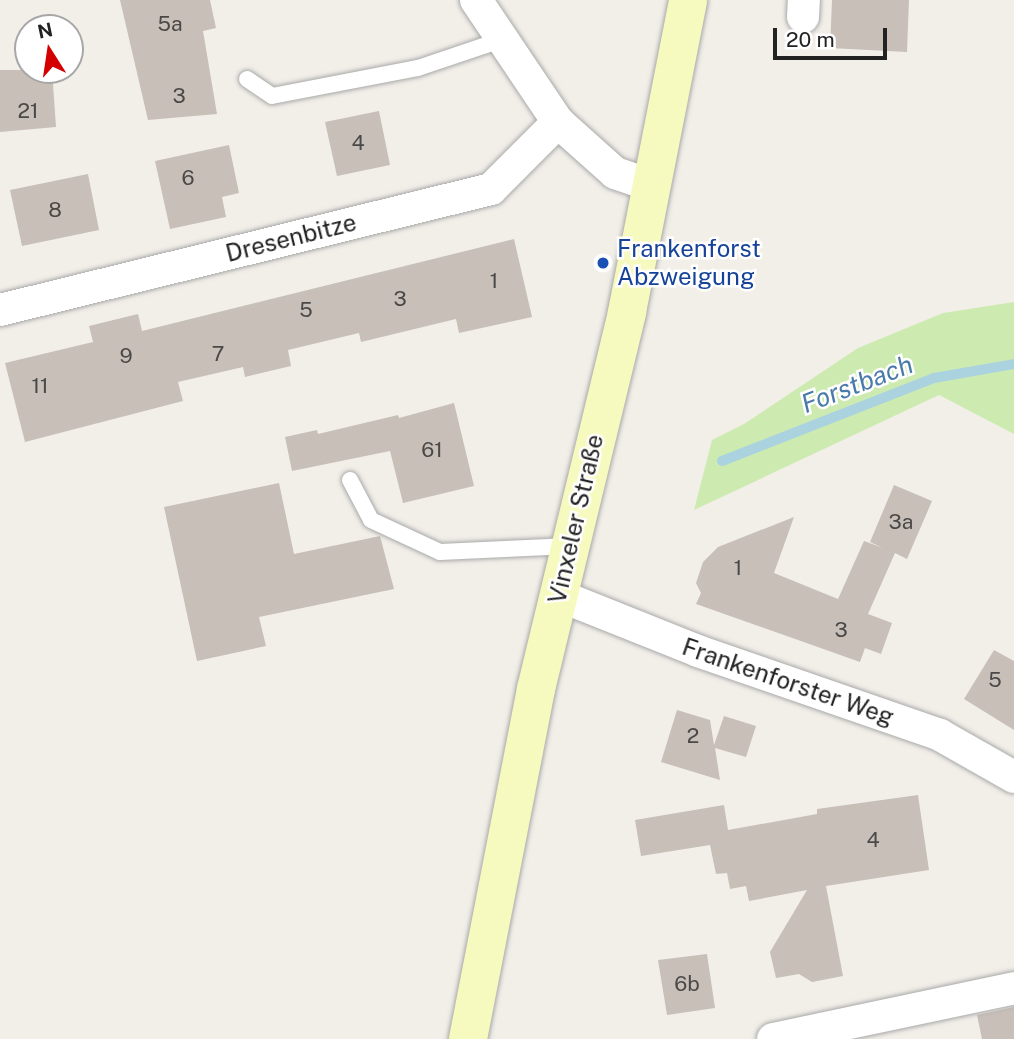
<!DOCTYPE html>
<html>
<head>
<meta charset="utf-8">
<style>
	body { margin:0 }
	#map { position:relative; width:1014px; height:1039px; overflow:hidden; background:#f2efe9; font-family:"Public Sans",sans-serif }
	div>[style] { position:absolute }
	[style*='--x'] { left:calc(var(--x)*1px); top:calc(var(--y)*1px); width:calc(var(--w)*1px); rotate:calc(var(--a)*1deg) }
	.grass>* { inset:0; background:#cdebb0 }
	.stream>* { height:10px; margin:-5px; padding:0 5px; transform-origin:5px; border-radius:5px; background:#aad3df }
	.building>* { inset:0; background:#c7bfb8 }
	.roads { filter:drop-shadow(0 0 2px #a9a9a9) drop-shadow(0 0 2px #a9a9a9) }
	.service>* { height:16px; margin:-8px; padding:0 8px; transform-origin:8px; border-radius:8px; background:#fff }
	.minor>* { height:32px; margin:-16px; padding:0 16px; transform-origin:16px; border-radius:16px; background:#fff }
	.secondary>* { height:38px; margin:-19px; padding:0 19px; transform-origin:19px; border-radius:19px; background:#f7fabf }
	.dots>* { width:19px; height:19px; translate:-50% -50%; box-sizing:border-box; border:4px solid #fff; border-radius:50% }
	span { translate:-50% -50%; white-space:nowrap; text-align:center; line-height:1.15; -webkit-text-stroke:5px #fff; paint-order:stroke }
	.number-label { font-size:21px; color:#4b4948 }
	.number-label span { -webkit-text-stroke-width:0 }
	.street-label { font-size:24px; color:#222 }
	.transit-label { font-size:24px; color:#164399 }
	.left { translate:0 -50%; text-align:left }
	.water-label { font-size:26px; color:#4a7aab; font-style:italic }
	.north { position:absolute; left:14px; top:14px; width:70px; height:70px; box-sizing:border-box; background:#fff; border:2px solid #a7a7a7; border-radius:50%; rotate:348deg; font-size:19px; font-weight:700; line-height:28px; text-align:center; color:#222 }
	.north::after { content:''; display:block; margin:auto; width:24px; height:32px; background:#d40000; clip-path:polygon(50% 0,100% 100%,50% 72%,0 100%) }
	.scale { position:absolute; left:773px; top:28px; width:114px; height:32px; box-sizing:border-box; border:4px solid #222; border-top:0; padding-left:9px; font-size:21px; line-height:24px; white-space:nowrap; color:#222; -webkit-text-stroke:5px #fff; paint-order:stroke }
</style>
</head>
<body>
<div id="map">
	<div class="grass">
		<i style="clip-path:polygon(1014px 302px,1014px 434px,939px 395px,694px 510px,712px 440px,744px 424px,858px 348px,943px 313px)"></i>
	</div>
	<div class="stream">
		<i style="--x:722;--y:461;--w:228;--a:-21.4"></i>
		<i style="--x:934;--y:378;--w:81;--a:-9.9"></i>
	</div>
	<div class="building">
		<i style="clip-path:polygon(120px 0,210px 0,216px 28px,203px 31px,217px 114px,148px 120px)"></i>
		<i style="clip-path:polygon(832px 0,909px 0,907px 52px,830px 48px)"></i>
		<i style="clip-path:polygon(0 70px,52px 70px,56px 127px,0 132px)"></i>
		<i style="clip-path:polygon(379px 111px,390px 165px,337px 176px,325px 122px)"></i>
		<i style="clip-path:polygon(229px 145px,239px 193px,222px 197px,226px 217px,170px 229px,155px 161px)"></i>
		<i style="clip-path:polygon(88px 174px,99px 230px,22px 246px,10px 190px)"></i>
		<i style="clip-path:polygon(514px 239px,532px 317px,459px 333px,456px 319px,361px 342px,359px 333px,288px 350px,291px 366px,245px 377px,243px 367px,178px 382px,183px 401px,25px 442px,5px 363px,93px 342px,89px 326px,138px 314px,142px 331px)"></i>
		<i style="clip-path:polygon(454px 403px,474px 486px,403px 503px,390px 451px,292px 471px,285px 437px,317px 430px,318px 434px,398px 415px,399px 418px)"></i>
		<i style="clip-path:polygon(279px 483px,294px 554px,380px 536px,394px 589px,259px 617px,266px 646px,197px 661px,164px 507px)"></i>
		<i style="clip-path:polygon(894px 485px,932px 501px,907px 559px,895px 553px,868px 614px,892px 623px,881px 654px,865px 648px,860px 662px,696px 604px,701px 593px,696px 583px,703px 562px,718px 547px,794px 517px,774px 573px,838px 599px,864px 541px,883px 548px,870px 542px)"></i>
		<i style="clip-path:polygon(994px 650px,1014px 661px,1014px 730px,964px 699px)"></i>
		<i style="clip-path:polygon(677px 710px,710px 720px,714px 745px,724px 716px,756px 726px,746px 757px,715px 748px,720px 780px,661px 762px)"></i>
		<i style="clip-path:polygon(918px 795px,929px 870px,826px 886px,843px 976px,812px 982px,799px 974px,776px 978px,770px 952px,807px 890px,749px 901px,746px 886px,730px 889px,727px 873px,716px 874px,710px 845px,641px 856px,635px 820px,724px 805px,728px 830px,817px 814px,817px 809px)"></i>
		<i style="clip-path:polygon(707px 954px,715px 1008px,667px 1015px,658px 960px)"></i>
		<i style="clip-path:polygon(1014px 1007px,1014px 1039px,982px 1039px,977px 1015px)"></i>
	</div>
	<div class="roads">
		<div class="service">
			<i style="--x:247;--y:79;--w:30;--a:34"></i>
			<i style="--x:272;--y:96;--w:149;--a:-10.9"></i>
			<i style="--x:418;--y:68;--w:88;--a:-18.6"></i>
			<i style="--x:350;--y:480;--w:45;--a:62.3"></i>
			<i style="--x:371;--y:520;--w:76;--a:24.9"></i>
			<i style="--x:440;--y:552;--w:130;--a:-2.6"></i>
		</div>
		<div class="minor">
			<i style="--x:476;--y:0;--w:147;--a:56.1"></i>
			<i style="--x:558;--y:122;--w:76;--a:41.8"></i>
			<i style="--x:615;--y:173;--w:39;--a:19"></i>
			<i style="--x:803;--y:17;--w:17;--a:-87"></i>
			<i style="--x:0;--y:310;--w:506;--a:-13.84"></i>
			<i style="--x:491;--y:189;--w:95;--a:-45"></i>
			<i style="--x:558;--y:595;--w:151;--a:21.8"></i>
			<i style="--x:698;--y:651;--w:256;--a:19.1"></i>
			<i style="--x:940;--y:735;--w:85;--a:29.6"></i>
			<i style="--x:773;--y:1039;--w:246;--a:-11.9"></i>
		</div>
		<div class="secondary">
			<i style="--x:468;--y:1039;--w:357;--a:-79"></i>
			<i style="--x:536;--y:689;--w:388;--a:-76.4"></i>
			<i style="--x:627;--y:312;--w:318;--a:-78.9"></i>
		</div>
	</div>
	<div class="dots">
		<i style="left:603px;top:263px;background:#1a4fb4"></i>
	</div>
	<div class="number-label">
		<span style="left:170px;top:24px">5a</span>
		<span style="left:179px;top:96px">3</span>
		<span style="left:28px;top:111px">21</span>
		<span style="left:358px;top:143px">4</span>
		<span style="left:188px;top:178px">6</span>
		<span style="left:55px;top:210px">8</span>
		<span style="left:494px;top:281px">1</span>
		<span style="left:400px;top:299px">3</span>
		<span style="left:306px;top:310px">5</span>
		<span style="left:218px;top:354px">7</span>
		<span style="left:126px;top:356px">9</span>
		<span style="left:40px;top:386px">11</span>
		<span style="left:432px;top:450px">61</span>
		<span style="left:901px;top:522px">3a</span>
		<span style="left:738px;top:568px">1</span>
		<span style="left:841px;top:630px">3</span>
		<span style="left:995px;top:680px">5</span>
		<span style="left:693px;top:736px">2</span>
		<span style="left:873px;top:840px">4</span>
		<span style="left:687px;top:984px">6b</span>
	</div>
	<div class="street-label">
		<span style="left:291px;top:238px;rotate:-14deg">Dresenbitze</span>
		<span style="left:576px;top:519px;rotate:-77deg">Vinxeler Straße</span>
		<span style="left:788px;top:682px;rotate:19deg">Frankenforster Weg</span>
	</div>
	<div class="transit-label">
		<span class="left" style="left:617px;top:263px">Frankenforst<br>Abzweigung</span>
	</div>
	<div class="water-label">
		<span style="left:857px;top:384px;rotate:-21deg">Forstbach</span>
	</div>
	<div class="north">N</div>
	<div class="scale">20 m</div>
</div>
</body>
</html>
